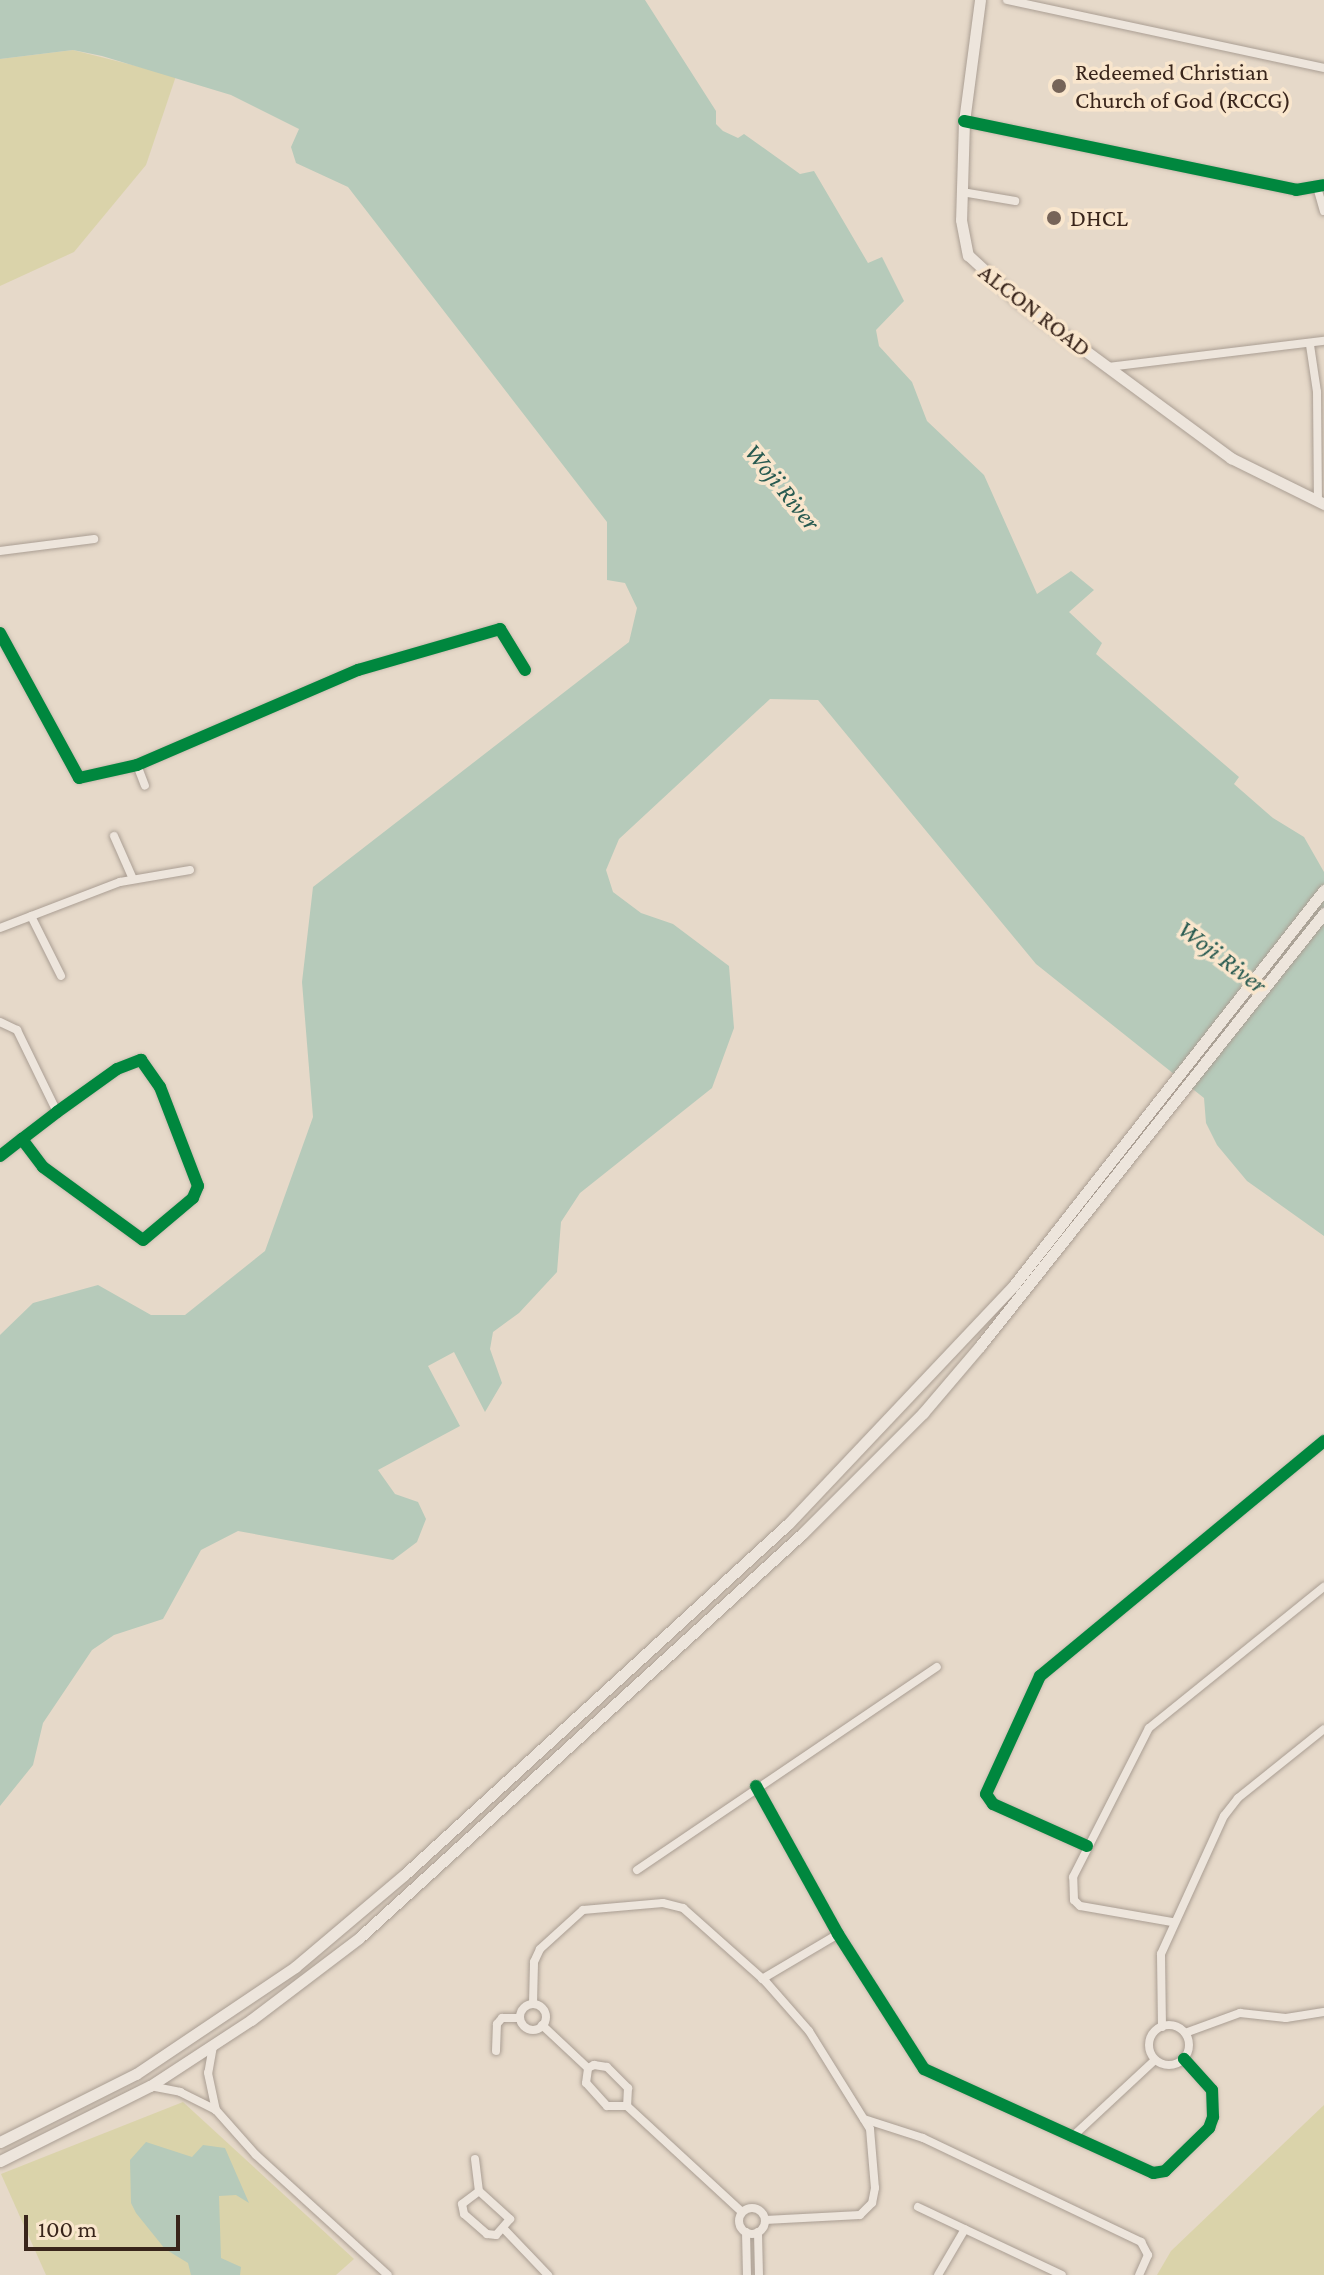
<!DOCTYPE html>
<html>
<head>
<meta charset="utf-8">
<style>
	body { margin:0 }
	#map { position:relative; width:1324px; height:2275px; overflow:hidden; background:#e6d9c9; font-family:"Crimson Pro",serif }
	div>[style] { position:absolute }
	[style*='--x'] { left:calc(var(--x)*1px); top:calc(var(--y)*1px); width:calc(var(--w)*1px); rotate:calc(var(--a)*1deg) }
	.green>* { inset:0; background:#dad3aa }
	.water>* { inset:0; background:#b6caba }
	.roads { filter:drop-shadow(0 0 2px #aa9e93) drop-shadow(0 0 2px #aa9e93) }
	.street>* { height:8px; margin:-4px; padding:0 4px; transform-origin:4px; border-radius:4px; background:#ede5dc }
	.street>.ring { margin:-4px; padding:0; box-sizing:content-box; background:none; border:8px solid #ede5dc; border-radius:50% }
	.secondary>* { height:11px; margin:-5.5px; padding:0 5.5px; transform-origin:5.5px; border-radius:5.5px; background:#ede5dc }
	.cycleway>* { height:12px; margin:-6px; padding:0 6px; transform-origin:6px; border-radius:6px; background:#00873e }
	.dots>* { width:22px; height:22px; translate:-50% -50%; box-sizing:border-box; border:4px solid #f9e6cd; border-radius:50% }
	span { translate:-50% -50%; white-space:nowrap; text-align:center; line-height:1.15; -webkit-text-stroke:7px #f9e6cd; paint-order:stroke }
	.poi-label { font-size:24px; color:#39251b }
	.left { translate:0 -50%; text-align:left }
	.street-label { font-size:24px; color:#39251b }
	.water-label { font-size:26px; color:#285a50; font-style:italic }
	.scale { position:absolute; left:24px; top:2215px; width:156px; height:36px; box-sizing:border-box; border:4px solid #39251b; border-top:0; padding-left:10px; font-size:24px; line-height:28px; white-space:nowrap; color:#39251b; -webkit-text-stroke:6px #f9e6cd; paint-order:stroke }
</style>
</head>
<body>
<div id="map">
	<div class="green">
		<i style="clip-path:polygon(73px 50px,176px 76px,146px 165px,74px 252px,0 286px,0 59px)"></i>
		<i style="clip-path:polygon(183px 2102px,354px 2259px,336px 2275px,46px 2275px,1px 2174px)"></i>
		<i style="clip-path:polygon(1324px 2105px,1324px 2275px,1157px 2275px,1171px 2251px)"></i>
	</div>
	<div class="water">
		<i style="clip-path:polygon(0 0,645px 0,716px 111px,716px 124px,723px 131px,738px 138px,744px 134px,800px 174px,814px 171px,868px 263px,882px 257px,904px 301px,876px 330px,879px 346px,912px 382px,927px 421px,984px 475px,1037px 594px,1071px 571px,1094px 590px,1069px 612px,1102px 643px,1096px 654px,1239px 777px,1234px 784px,1273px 818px,1304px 837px,1324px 872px,1324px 1236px,1247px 1181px,1217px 1145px,1206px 1123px,1204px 1098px,1036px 964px,818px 700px,770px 699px,619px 839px,606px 870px,613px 892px,641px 913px,673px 924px,729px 966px,734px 1028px,712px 1088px,580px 1193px,561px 1222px,557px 1272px,519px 1313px,493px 1332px,490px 1349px,502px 1383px,485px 1412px,454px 1352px,428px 1366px,460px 1426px,378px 1470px,395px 1494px,418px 1502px,426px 1519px,417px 1542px,393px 1560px,238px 1531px,201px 1550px,163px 1619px,114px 1635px,92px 1650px,43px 1723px,33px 1765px,0 1806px,0 1335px,33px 1303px,98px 1285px,151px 1315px,185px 1315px,265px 1251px,313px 1117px,302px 982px,313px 887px,629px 642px,637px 608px,625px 583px,607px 580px,607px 522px,348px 187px,296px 163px,291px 147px,299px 129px,231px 95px,102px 56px,73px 50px,0 59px)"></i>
		<i style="clip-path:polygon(146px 2142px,192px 2157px,203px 2145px,225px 2148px,249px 2203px,236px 2195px,219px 2196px,221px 2258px,241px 2267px,240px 2275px,191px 2275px,188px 2263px,165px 2249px,136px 2213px,131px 2203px,130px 2160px)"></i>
	</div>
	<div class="roads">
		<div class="street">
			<i style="--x:1007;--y:0;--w:324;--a:12.1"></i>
			<i style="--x:964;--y:121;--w:339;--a:11.7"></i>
			<i style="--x:1296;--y:190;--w:28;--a:-10"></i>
			<i style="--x:1317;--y:187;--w:25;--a:74"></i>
			<i style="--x:962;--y:192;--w:54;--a:9.6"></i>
			<i style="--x:1310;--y:345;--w:48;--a:81.5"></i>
			<i style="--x:1317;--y:392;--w:110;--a:89.5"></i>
			<i style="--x:1108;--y:367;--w:218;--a:-6.9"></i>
			<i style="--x:0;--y:551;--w:95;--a:-7.3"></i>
			<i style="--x:0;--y:633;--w:165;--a:61.4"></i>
			<i style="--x:79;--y:778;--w:59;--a:-12.6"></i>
			<i style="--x:137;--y:765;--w:241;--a:-23.3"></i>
			<i style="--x:358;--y:670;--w:148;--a:-16.1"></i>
			<i style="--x:500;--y:629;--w:48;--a:58.6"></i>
			<i style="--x:137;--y:765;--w:22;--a:69"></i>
			<i style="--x:114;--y:836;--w:47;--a:66.2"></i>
			<i style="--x:31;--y:916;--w:67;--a:63.4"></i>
			<i style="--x:0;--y:928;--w:129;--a:-21"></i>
			<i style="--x:120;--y:882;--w:71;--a:-9.7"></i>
			<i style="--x:0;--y:1022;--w:19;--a:25"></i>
			<i style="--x:17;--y:1030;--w:91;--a:64"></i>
			<i style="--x:0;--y:1156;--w:28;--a:-38"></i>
			<i style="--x:22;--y:1139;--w:44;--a:-37.6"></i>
			<i style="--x:57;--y:1112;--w:74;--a:-35.6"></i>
			<i style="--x:117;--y:1069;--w:26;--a:-21"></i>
			<i style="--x:141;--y:1060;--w:33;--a:55"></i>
			<i style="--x:160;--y:1087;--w:106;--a:69"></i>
			<i style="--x:198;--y:1186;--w:13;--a:113"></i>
			<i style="--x:193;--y:1198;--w:65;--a:140"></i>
			<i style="--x:143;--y:1240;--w:124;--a:-143.9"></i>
			<i style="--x:43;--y:1167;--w:35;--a:-127"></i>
			<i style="--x:756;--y:1786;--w:169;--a:61"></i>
			<i style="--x:838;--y:1934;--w:160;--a:57.5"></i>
			<i style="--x:924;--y:2069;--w:252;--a:24.4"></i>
			<i style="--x:1153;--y:2173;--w:12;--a:-9"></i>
			<i style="--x:1165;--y:2171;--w:62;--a:-44.3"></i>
			<i style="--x:1209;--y:2128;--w:12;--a:-70"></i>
			<i style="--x:1213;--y:2117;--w:27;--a:-92"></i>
			<i style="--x:1212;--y:2090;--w:42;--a:-132.1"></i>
			<i style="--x:1087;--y:1846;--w:103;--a:-155.9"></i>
			<i style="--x:993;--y:1804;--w:12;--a:-125"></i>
			<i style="--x:986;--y:1794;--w:130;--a:-65.4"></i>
			<i style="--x:1040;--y:1676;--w:369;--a:-39.6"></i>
			<i style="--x:637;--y:1870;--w:362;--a:-34.1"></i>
			<i style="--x:1172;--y:1922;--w:93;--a:-170.1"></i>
			<i style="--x:1080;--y:1906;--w:8;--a:-135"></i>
			<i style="--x:1074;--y:1900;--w:23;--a:-92"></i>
			<i style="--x:1073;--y:1877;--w:167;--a:-63"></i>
			<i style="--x:1149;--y:1728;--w:225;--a:-38.9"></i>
			<i style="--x:762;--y:1979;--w:88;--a:-30.6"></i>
			<i style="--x:533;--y:2004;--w:42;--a:-88.6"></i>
			<i style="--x:534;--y:1962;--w:14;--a:-65"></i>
			<i style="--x:540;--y:1949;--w:58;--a:-42.2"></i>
			<i style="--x:583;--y:1910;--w:80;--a:-5"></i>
			<i style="--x:663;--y:1903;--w:21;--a:14"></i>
			<i style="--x:683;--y:1908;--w:111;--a:41.7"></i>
			<i style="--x:766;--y:1982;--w:65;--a:48.7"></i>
			<i style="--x:809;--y:2031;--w:115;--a:58.1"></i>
			<i style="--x:870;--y:2129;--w:59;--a:85.2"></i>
			<i style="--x:875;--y:2188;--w:15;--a:101"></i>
			<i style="--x:872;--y:2203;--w:17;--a:135"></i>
			<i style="--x:860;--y:2215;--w:95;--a:177"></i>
			<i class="ring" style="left:520px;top:2004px;width:18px;height:18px"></i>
			<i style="--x:542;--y:2025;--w:63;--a:43.1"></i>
			<i class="ring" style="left:1149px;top:2025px;width:32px;height:32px"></i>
			<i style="--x:1162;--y:2027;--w:73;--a:-90.8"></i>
			<i style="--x:1161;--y:1954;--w:152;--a:-65.5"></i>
			<i style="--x:1224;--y:1816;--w:23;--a:-52"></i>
			<i style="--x:1238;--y:1798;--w:110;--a:-38.7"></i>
			<i style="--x:1185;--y:2033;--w:59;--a:-20"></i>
			<i style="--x:1240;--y:2013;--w:46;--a:6.2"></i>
			<i style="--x:1286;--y:2018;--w:38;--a:-9"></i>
			<i style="--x:213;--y:2046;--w:27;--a:100"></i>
			<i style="--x:208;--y:2073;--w:38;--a:78"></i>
			<i style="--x:496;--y:2051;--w:27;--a:-88"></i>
			<i style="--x:497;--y:2024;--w:8;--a:-50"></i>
			<i style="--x:502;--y:2018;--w:18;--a:0"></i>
			<i style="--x:594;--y:2065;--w:13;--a:9"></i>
			<i style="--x:607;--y:2067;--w:30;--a:45"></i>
			<i style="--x:628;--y:2088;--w:18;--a:93"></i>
			<i style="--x:627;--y:2106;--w:20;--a:180"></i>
			<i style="--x:607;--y:2106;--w:31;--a:-132"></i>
			<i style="--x:586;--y:2083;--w:15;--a:-82"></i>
			<i style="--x:588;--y:2068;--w:7;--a:-27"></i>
			<i style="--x:150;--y:2086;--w:31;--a:11"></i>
			<i style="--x:180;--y:2092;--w:40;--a:26.6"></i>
			<i style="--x:216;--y:2110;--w:60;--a:48.4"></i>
			<i style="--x:256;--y:2155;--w:178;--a:42.3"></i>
			<i style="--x:627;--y:2106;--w:156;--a:42.7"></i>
			<i style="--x:864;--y:2119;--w:62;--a:17.9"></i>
			<i style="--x:923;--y:2138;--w:242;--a:25.5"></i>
			<i style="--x:1141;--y:2242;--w:15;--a:62"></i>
			<i style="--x:1148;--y:2255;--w:22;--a:114"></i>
			<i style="--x:1072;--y:2137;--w:113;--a:-42.9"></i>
			<i style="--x:475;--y:2159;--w:32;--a:83"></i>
			<i style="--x:479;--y:2191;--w:42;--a:42.1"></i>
			<i style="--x:510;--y:2219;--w:21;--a:131"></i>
			<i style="--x:496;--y:2235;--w:9;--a:-174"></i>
			<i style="--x:487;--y:2234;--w:30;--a:-139"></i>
			<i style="--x:464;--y:2214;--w:10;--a:-101"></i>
			<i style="--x:462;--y:2204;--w:21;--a:-37"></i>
			<i style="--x:918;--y:2207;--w:159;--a:25.3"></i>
			<i class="ring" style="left:739px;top:2208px;width:18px;height:18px"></i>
			<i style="--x:504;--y:2229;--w:64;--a:46.3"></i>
			<i style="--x:746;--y:2232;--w:43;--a:88.7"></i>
			<i style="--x:758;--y:2232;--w:43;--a:88.7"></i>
			<i style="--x:938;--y:2275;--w:53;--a:-59.6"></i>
		</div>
		<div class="secondary">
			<i style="--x:980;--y:0;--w:122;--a:97.5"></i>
			<i style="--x:964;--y:121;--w:99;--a:91.7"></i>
			<i style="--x:961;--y:220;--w:36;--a:79"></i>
			<i style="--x:968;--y:255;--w:68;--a:42.6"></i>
			<i style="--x:1018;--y:301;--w:265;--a:36.4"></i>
			<i style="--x:1231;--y:458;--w:104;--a:26.3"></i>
			<i style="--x:0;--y:2142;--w:152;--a:-26.6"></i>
			<i style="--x:136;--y:2074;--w:192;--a:-33.9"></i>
			<i style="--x:295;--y:1967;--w:143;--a:-40.2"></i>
			<i style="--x:404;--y:1875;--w:522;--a:-42.44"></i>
			<i style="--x:789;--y:1523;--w:328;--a:-46.6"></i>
			<i style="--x:1014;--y:1285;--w:502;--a:-51.87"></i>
			<i style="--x:0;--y:2161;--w:168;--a:-26.6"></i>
			<i style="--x:150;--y:2086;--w:121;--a:-33.2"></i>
			<i style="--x:251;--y:2020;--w:136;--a:-37.2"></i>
			<i style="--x:359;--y:1938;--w:601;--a:-42.37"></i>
			<i style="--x:803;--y:1533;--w:170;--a:-45"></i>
			<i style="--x:923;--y:1413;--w:88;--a:-49.6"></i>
			<i style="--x:980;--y:1346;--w:553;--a:-51.53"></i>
		</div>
	</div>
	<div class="cycleway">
		<i style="--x:964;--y:121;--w:339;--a:11.7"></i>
		<i style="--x:1296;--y:190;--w:28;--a:-10"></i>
		<i style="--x:0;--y:633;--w:165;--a:61.4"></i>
		<i style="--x:79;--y:778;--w:59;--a:-12.6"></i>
		<i style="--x:137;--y:765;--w:241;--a:-23.3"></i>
		<i style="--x:358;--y:670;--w:148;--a:-16.1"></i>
		<i style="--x:500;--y:629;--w:48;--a:58.6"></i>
		<i style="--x:0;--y:1156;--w:28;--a:-38"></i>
		<i style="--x:22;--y:1139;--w:44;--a:-37.6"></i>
		<i style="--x:57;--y:1112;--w:74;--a:-35.6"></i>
		<i style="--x:117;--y:1069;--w:26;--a:-21"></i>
		<i style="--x:141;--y:1060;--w:33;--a:55"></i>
		<i style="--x:160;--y:1087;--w:106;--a:69"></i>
		<i style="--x:198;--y:1186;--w:13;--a:113"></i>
		<i style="--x:193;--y:1198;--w:65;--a:140"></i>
		<i style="--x:143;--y:1240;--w:124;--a:-143.9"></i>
		<i style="--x:43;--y:1167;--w:35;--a:-127"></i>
		<i style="--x:756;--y:1786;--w:169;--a:61"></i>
		<i style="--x:838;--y:1934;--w:160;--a:57.5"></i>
		<i style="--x:924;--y:2069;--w:252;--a:24.4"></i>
		<i style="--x:1153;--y:2173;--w:12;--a:-9"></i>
		<i style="--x:1165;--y:2171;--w:62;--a:-44.3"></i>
		<i style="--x:1209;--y:2128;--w:12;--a:-70"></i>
		<i style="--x:1213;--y:2117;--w:27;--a:-92"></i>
		<i style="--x:1212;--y:2090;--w:42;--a:-132.1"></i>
		<i style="--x:1087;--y:1846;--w:103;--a:-155.9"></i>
		<i style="--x:993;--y:1804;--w:12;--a:-125"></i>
		<i style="--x:986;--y:1794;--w:130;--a:-65.4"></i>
		<i style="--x:1040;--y:1676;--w:369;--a:-39.6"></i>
	</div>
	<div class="dots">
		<i style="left:1059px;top:86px;background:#766458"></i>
		<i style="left:1054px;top:218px;background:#766458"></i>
	</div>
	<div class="poi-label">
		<span class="left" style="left:1075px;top:86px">Redeemed Christian<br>Church of God (RCCG)</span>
		<span class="left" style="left:1070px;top:218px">DHCL</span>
	</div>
	<div class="street-label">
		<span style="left:1035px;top:310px;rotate:38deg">ALCON ROAD</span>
	</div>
	<div class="water-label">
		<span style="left:782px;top:487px;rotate:51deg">Woji River</span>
		<span style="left:1222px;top:957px;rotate:37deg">Woji River</span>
	</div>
	<div class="scale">100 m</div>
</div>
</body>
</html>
